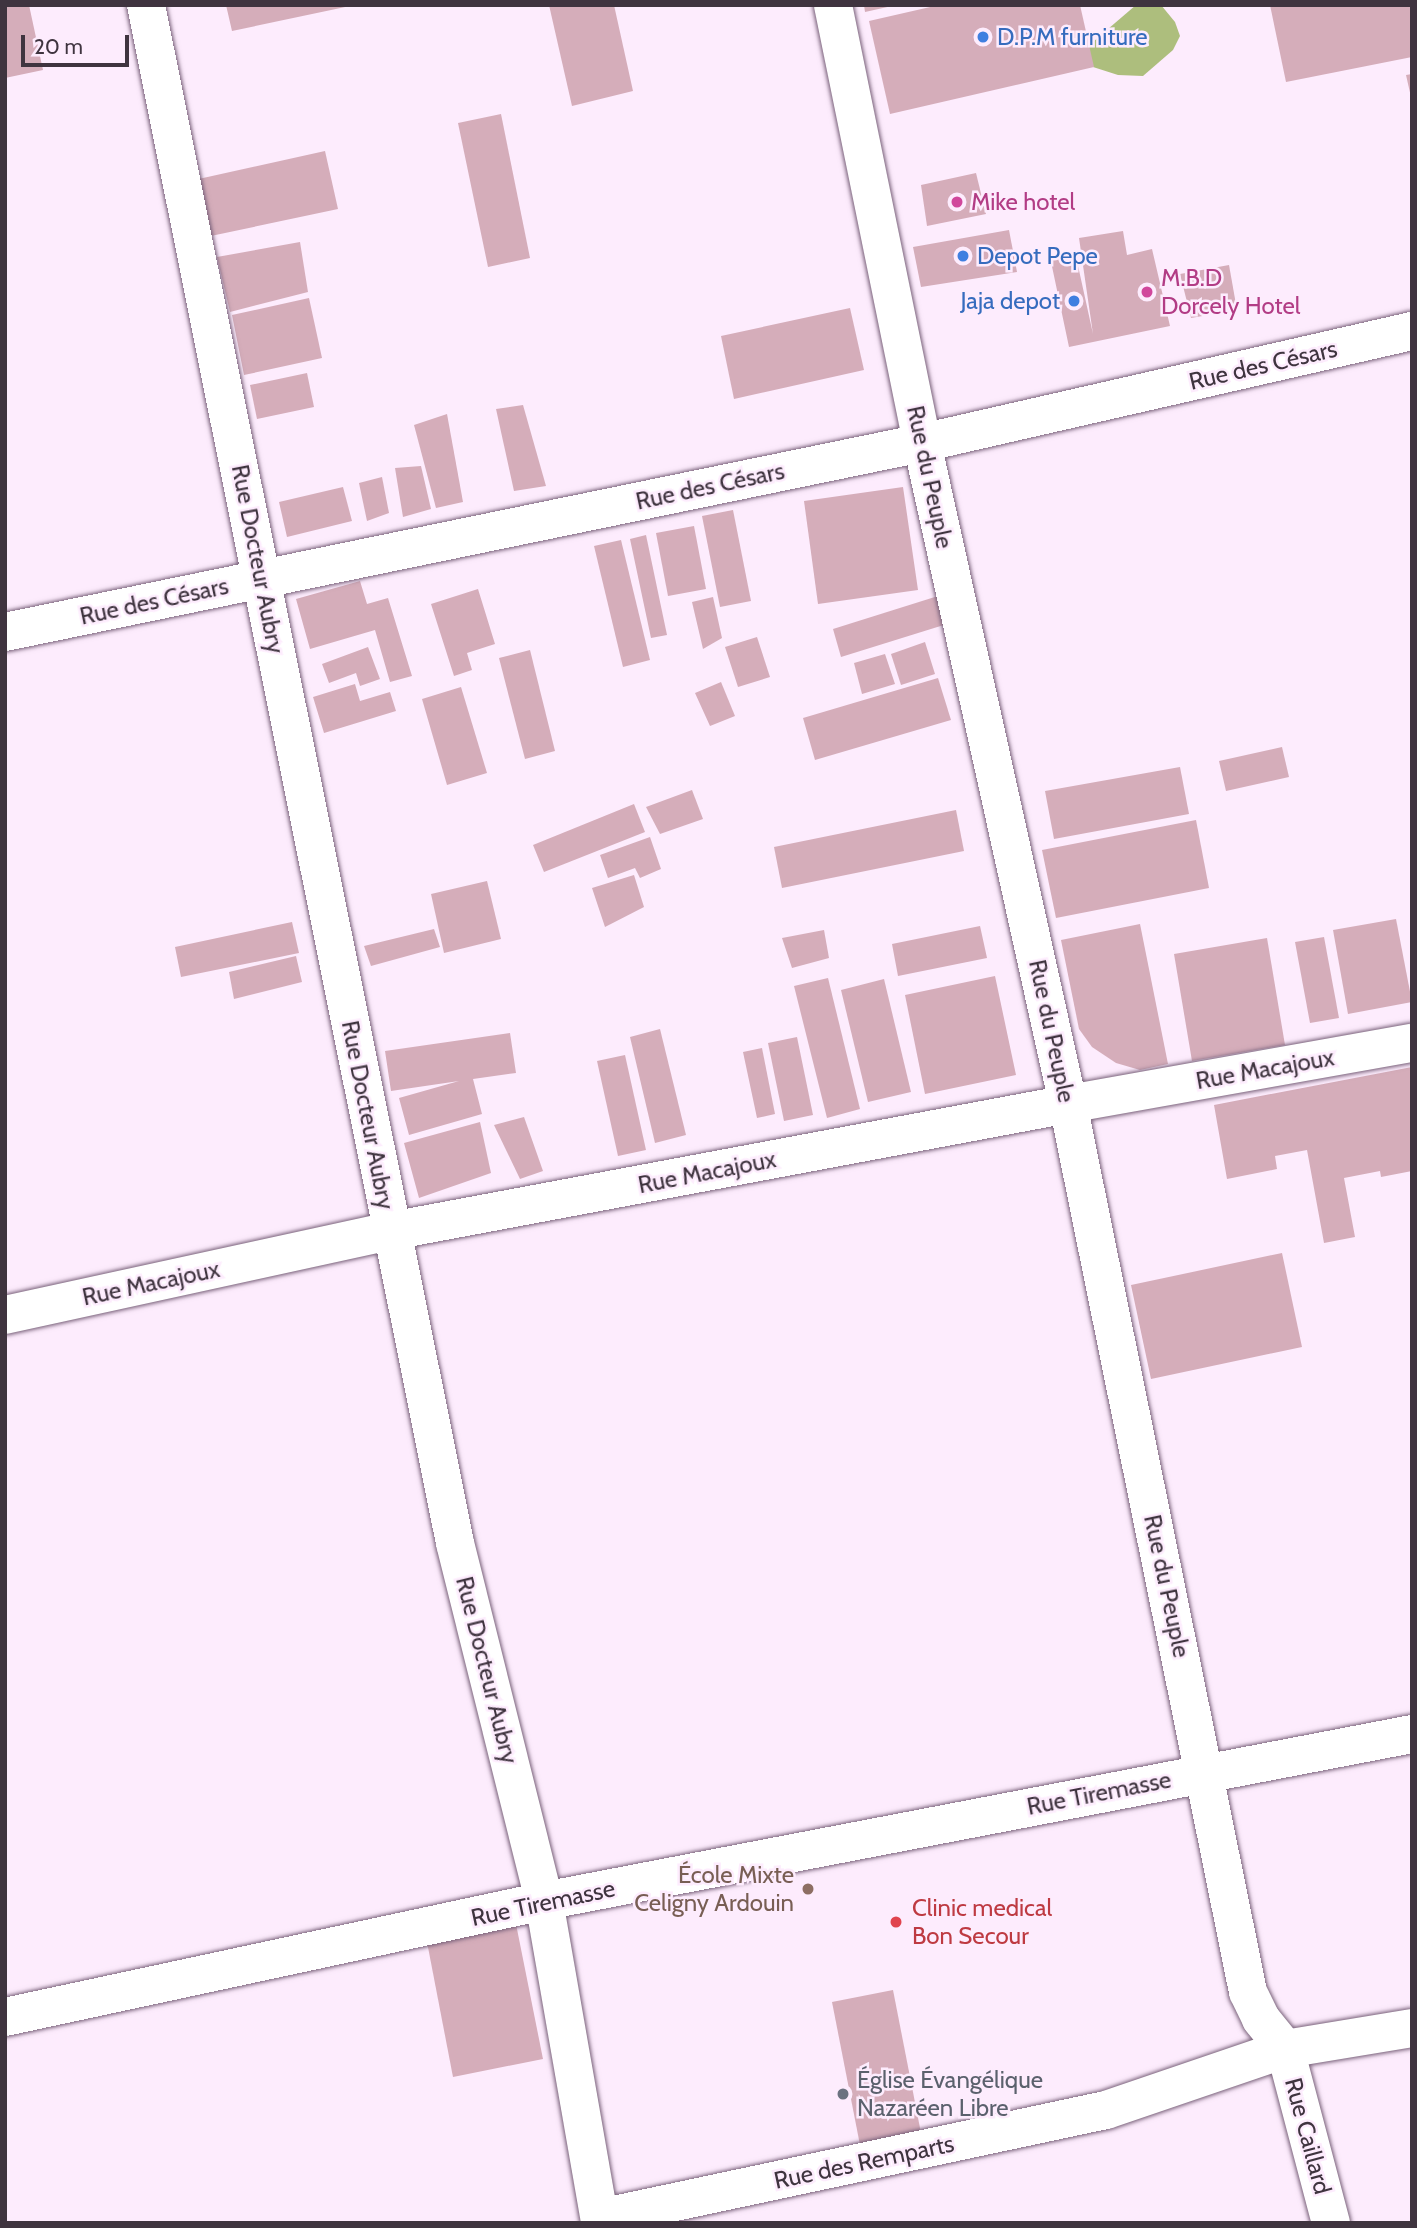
<!DOCTYPE html>
<html>
<head>
<meta charset="utf-8">
<style>
	body { margin:0 }
	#map { position:relative; width:1417px; height:2228px; overflow:hidden; background:#fdecfd; font-family:Cabin,sans-serif }
	div>[style] { position:absolute }
	[style*='--x'] { left:calc(var(--x)*1px); top:calc(var(--y)*1px); width:calc(var(--w)*1px); rotate:calc(var(--a)*1deg) }
	.forest>* { inset:0; background:#adbe7d }
	.building>* { inset:0; background:#d5adba }
	.roads { filter:drop-shadow(0 0 2px #7a627b) drop-shadow(0 0 2px #7a627b) }
	.minor>* { height:38px; margin:-19px; padding:0 19px; transform-origin:19px; border-radius:19px; background:#fff }
	.dots>* { width:19px; height:19px; translate:-50% -50%; box-sizing:border-box; border:4px solid #fdecfd; border-radius:50% }
	span { translate:-50% -50%; white-space:nowrap; text-align:center; line-height:1.15; -webkit-text-stroke:5px #fdecfd; paint-order:stroke }
	.shop-label { font-size:24px; color:#366cbe }
	.left { translate:0 -50%; text-align:left }
	.right { translate:-100% -50%; text-align:right }
	.hotel-label { font-size:24px; color:#b23c85 }
	.street-label { font-size:24px; color:#3f343f }
	.education-label { font-size:24px; color:#785e54 }
	.health-label { font-size:24px; color:#be3a42 }
	.worship-label { font-size:24px; color:#5b616d }
	.frame { position:absolute; inset:0; border:7px solid #3f343f; pointer-events:none }
	.scale { position:absolute; left:21px; top:35px; width:108px; height:32px; box-sizing:border-box; border:4px solid #3f343f; border-top:0; padding-left:9px; font-size:21px; line-height:24px; white-space:nowrap; color:#3f343f; -webkit-text-stroke:5px #fdecfd; paint-order:stroke }
</style>
</head>
<body>
<div id="map">
	<div class="forest">
		<i style="clip-path:polygon(1136px 5px,1161px 5px,1175px 22px,1180px 36px,1173px 50px,1143px 76px,1118px 75px,1093px 67px,1087px 47px)"></i>
	</div>
	<div class="building">
		<i style="clip-path:polygon(5px 5px,29px 5px,43px 70px,5px 78px)"></i>
		<i style="clip-path:polygon(226px 5px,350px 5px,350px 6px,232px 31px)"></i>
		<i style="clip-path:polygon(549px 5px,614px 5px,633px 91px,572px 106px)"></i>
		<i style="clip-path:polygon(864px 5px,891px 5px,892px 6px,865px 12px)"></i>
		<i style="clip-path:polygon(939px 5px,1080px 5px,1094px 67px,890px 114px,869px 21px)"></i>
		<i style="clip-path:polygon(1270px 5px,1412px 5px,1412px 57px,1286px 82px)"></i>
		<i style="clip-path:polygon(1412px 74px,1412px 97px,1411px 97px,1406px 75px)"></i>
		<i style="clip-path:polygon(501px 114px,530px 258px,488px 267px,458px 123px)"></i>
		<i style="clip-path:polygon(325px 151px,338px 209px,206px 237px,194px 180px)"></i>
		<i style="clip-path:polygon(976px 173px,986px 214px,927px 226px,921px 185px)"></i>
		<i style="clip-path:polygon(1009px 230px,1017px 272px,921px 287px,913px 247px)"></i>
		<i style="clip-path:polygon(1123px 231px,1127px 255px,1152px 249px,1170px 326px,1069px 347px,1050px 257px,1075px 252px,1093px 334px,1079px 238px)"></i>
		<i style="clip-path:polygon(300px 242px,308px 292px,230px 312px,217px 257px)"></i>
		<i style="clip-path:polygon(1229px 265px,1237px 310px,1191px 318px,1180px 274px)"></i>
		<i style="clip-path:polygon(309px 298px,322px 358px,244px 375px,232px 315px)"></i>
		<i style="clip-path:polygon(850px 308px,864px 370px,734px 399px,721px 336px)"></i>
		<i style="clip-path:polygon(307px 373px,314px 407px,257px 419px,250px 385px)"></i>
		<i style="clip-path:polygon(523px 405px,546px 486px,514px 491px,496px 409px)"></i>
		<i style="clip-path:polygon(447px 414px,463px 502px,436px 508px,414px 425px)"></i>
		<i style="clip-path:polygon(421px 466px,431px 509px,403px 517px,395px 468px)"></i>
		<i style="clip-path:polygon(382px 477px,389px 513px,367px 521px,359px 483px)"></i>
		<i style="clip-path:polygon(343px 487px,352px 521px,287px 537px,279px 502px)"></i>
		<i style="clip-path:polygon(903px 487px,918px 590px,818px 604px,804px 501px)"></i>
		<i style="clip-path:polygon(733px 510px,751px 601px,720px 607px,702px 516px)"></i>
		<i style="clip-path:polygon(694px 526px,706px 589px,668px 596px,656px 533px)"></i>
		<i style="clip-path:polygon(646px 535px,667px 635px,651px 638px,630px 539px)"></i>
		<i style="clip-path:polygon(621px 540px,650px 660px,623px 667px,594px 546px)"></i>
		<i style="clip-path:polygon(360px 581px,367px 604px,388px 598px,412px 676px,390px 682px,375px 630px,310px 649px,296px 599px)"></i>
		<i style="clip-path:polygon(478px 589px,495px 644px,467px 653px,472px 670px,454px 676px,431px 604px)"></i>
		<i style="clip-path:polygon(938px 596px,947px 624px,841px 657px,833px 629px)"></i>
		<i style="clip-path:polygon(713px 597px,722px 638px,703px 649px,692px 602px)"></i>
		<i style="clip-path:polygon(757px 637px,770px 677px,738px 687px,725px 647px)"></i>
		<i style="clip-path:polygon(925px 642px,935px 674px,901px 685px,891px 654px)"></i>
		<i style="clip-path:polygon(368px 647px,380px 679px,360px 686px,356px 673px,329px 683px,322px 664px)"></i>
		<i style="clip-path:polygon(530px 650px,555px 751px,525px 759px,499px 658px)"></i>
		<i style="clip-path:polygon(885px 654px,895px 684px,862px 694px,854px 663px)"></i>
		<i style="clip-path:polygon(938px 678px,951px 720px,815px 760px,803px 718px)"></i>
		<i style="clip-path:polygon(721px 682px,735px 716px,710px 726px,695px 693px)"></i>
		<i style="clip-path:polygon(355px 684px,360px 701px,390px 692px,396px 711px,324px 733px,313px 697px)"></i>
		<i style="clip-path:polygon(461px 687px,487px 773px,447px 785px,422px 699px)"></i>
		<i style="clip-path:polygon(1282px 747px,1289px 777px,1226px 791px,1219px 761px)"></i>
		<i style="clip-path:polygon(1180px 767px,1189px 814px,1054px 839px,1045px 791px)"></i>
		<i style="clip-path:polygon(692px 790px,703px 819px,660px 834px,646px 807px)"></i>
		<i style="clip-path:polygon(634px 804px,645px 832px,544px 872px,533px 845px)"></i>
		<i style="clip-path:polygon(956px 810px,964px 851px,782px 888px,774px 847px)"></i>
		<i style="clip-path:polygon(1196px 820px,1209px 888px,1056px 918px,1042px 850px)"></i>
		<i style="clip-path:polygon(650px 837px,661px 869px,640px 878px,635px 868px,608px 878px,600px 855px)"></i>
		<i style="clip-path:polygon(634px 875px,644px 907px,605px 927px,592px 888px)"></i>
		<i style="clip-path:polygon(487px 881px,501px 939px,444px 953px,431px 894px)"></i>
		<i style="clip-path:polygon(1396px 919px,1412px 1002px,1348px 1014px,1333px 930px)"></i>
		<i style="clip-path:polygon(292px 922px,299px 953px,181px 977px,175px 947px)"></i>
		<i style="clip-path:polygon(1140px 924px,1168px 1064px,1140px 1070px,1116px 1063px,1092px 1047px,1079px 1029px,1061px 940px)"></i>
		<i style="clip-path:polygon(980px 926px,987px 958px,898px 976px,892px 944px)"></i>
		<i style="clip-path:polygon(434px 929px,440px 947px,371px 966px,364px 946px)"></i>
		<i style="clip-path:polygon(824px 930px,829px 958px,792px 968px,782px 938px)"></i>
		<i style="clip-path:polygon(1324px 937px,1339px 1018px,1310px 1023px,1295px 942px)"></i>
		<i style="clip-path:polygon(1267px 938px,1285px 1045px,1192px 1061px,1174px 954px)"></i>
		<i style="clip-path:polygon(296px 956px,302px 982px,234px 999px,229px 972px)"></i>
		<i style="clip-path:polygon(995px 976px,1016px 1075px,925px 1094px,905px 995px)"></i>
		<i style="clip-path:polygon(828px 978px,860px 1109px,827px 1118px,794px 986px)"></i>
		<i style="clip-path:polygon(884px 979px,911px 1092px,868px 1102px,841px 990px)"></i>
		<i style="clip-path:polygon(660px 1029px,686px 1135px,655px 1143px,630px 1037px)"></i>
		<i style="clip-path:polygon(510px 1033px,516px 1073px,473px 1079px,482px 1114px,409px 1135px,399px 1098px,459px 1081px,391px 1091px,385px 1051px)"></i>
		<i style="clip-path:polygon(797px 1037px,813px 1115px,784px 1121px,768px 1043px)"></i>
		<i style="clip-path:polygon(762px 1048px,775px 1114px,757px 1118px,743px 1052px)"></i>
		<i style="clip-path:polygon(625px 1055px,646px 1150px,618px 1156px,597px 1061px)"></i>
		<i style="clip-path:polygon(1412px 1067px,1412px 1171px,1381px 1177px,1380px 1171px,1344px 1178px,1355px 1237px,1324px 1243px,1307px 1150px,1275px 1156px,1277px 1169px,1227px 1179px,1214px 1105px)"></i>
		<i style="clip-path:polygon(524px 1117px,543px 1171px,520px 1179px,494px 1125px)"></i>
		<i style="clip-path:polygon(480px 1122px,491px 1173px,419px 1198px,404px 1143px)"></i>
		<i style="clip-path:polygon(1282px 1253px,1302px 1347px,1151px 1379px,1131px 1285px)"></i>
		<i style="clip-path:polygon(516px 1924px,543px 2059px,453px 2077px,427px 1942px)"></i>
		<i style="clip-path:polygon(893px 1990px,921px 2133px,860px 2145px,832px 2002px)"></i>
	</div>
	<div class="roads">
		<div class="minor">
			<i style="--x:146;--y:5;--w:1569;--a:78.64"></i>
			<i style="--x:455;--y:1543;--w:369;--a:76"></i>
			<i style="--x:544;--y:1901;--w:327;--a:80.1"></i>
			<i style="--x:833;--y:5;--w:447;--a:78.5"></i>
			<i style="--x:922;--y:443;--w:677;--a:77.54"></i>
			<i style="--x:1068;--y:1104;--w:906;--a:78.54"></i>
			<i style="--x:1248;--y:1992;--w:30;--a:64"></i>
			<i style="--x:1261;--y:2019;--w:38;--a:51"></i>
			<i style="--x:1285;--y:2049;--w:180;--a:75.2"></i>
			<i style="--x:5;--y:632;--w:936;--a:-11.65"></i>
			<i style="--x:922;--y:443;--w:503;--a:-12.88"></i>
			<i style="--x:5;--y:1315;--w:395;--a:-12.3"></i>
			<i style="--x:391;--y:1231;--w:689;--a:-10.62"></i>
			<i style="--x:1068;--y:1104;--w:349;--a:-10.1"></i>
			<i style="--x:5;--y:2017;--w:551;--a:-12.15"></i>
			<i style="--x:544;--y:1901;--w:884;--a:-10.89"></i>
			<i style="--x:600;--y:2218;--w:517;--a:-12.05"></i>
			<i style="--x:1106;--y:2110;--w:189;--a:-18.8"></i>
			<i style="--x:1285;--y:2049;--w:129;--a:-9.4"></i>
		</div>
	</div>
	<div class="dots">
		<i style="left:983px;top:37px;background:#3f7fe0"></i>
		<i style="left:957px;top:202px;background:#d1479c"></i>
		<i style="left:963px;top:256px;background:#3f7fe0"></i>
		<i style="left:1147px;top:292px;background:#d1479c"></i>
		<i style="left:1074px;top:301px;background:#3f7fe0"></i>
		<i style="left:808px;top:1889px;background:#8d6e63"></i>
		<i style="left:896px;top:1922px;background:#e0444e"></i>
		<i style="left:843px;top:2094px;background:#6b7280"></i>
	</div>
	<div class="shop-label">
		<span class="left" style="left:997px;top:37px">D.P.M furniture</span>
		<span class="left" style="left:977px;top:256px">Depot Pepe</span>
		<span class="right" style="left:1060px;top:301px">Jaja depot</span>
	</div>
	<div class="hotel-label">
		<span class="left" style="left:971px;top:202px">Mike hotel</span>
		<span class="left" style="left:1161px;top:292px">M.B.D<br>Dorcely Hotel</span>
	</div>
	<div class="street-label">
		<span style="left:1263px;top:365px;rotate:-13deg">Rue des Césars</span>
		<span style="left:930px;top:477px;rotate:78deg">Rue du Peuple</span>
		<span style="left:710px;top:486px;rotate:-12deg">Rue des Césars</span>
		<span style="left:258px;top:559px;rotate:79deg">Rue Docteur Aubry</span>
		<span style="left:154px;top:601px;rotate:-12deg">Rue des Césars</span>
		<span style="left:1052px;top:1031px;rotate:78deg">Rue du Peuple</span>
		<span style="left:1265px;top:1069px;rotate:-10deg">Rue Macajoux</span>
		<span style="left:368px;top:1115px;rotate:79deg">Rue Docteur Aubry</span>
		<span style="left:707px;top:1172px;rotate:-11deg">Rue Macajoux</span>
		<span style="left:151px;top:1283px;rotate:-12deg">Rue Macajoux</span>
		<span style="left:1167px;top:1586px;rotate:78deg">Rue du Peuple</span>
		<span style="left:487px;top:1670px;rotate:76deg">Rue Docteur Aubry</span>
		<span style="left:1099px;top:1793px;rotate:-11deg">Rue Tiremasse</span>
		<span style="left:543px;top:1903px;rotate:-12deg">Rue Tiremasse</span>
		<span style="left:1308px;top:2136px;rotate:75deg">Rue Caillard</span>
		<span style="left:864px;top:2162px;rotate:-12deg">Rue des Remparts</span>
	</div>
	<div class="education-label">
		<span class="right" style="left:794px;top:1889px">École Mixte<br>Celigny Ardouin</span>
	</div>
	<div class="health-label">
		<span class="left" style="left:912px;top:1922px">Clinic medical<br>Bon Secour</span>
	</div>
	<div class="worship-label">
		<span class="left" style="left:857px;top:2094px">Église Évangélique<br>Nazaréen Libre</span>
	</div>
	<div class="frame"></div>
	<div class="scale">20 m</div>
</div>
</body>
</html>
